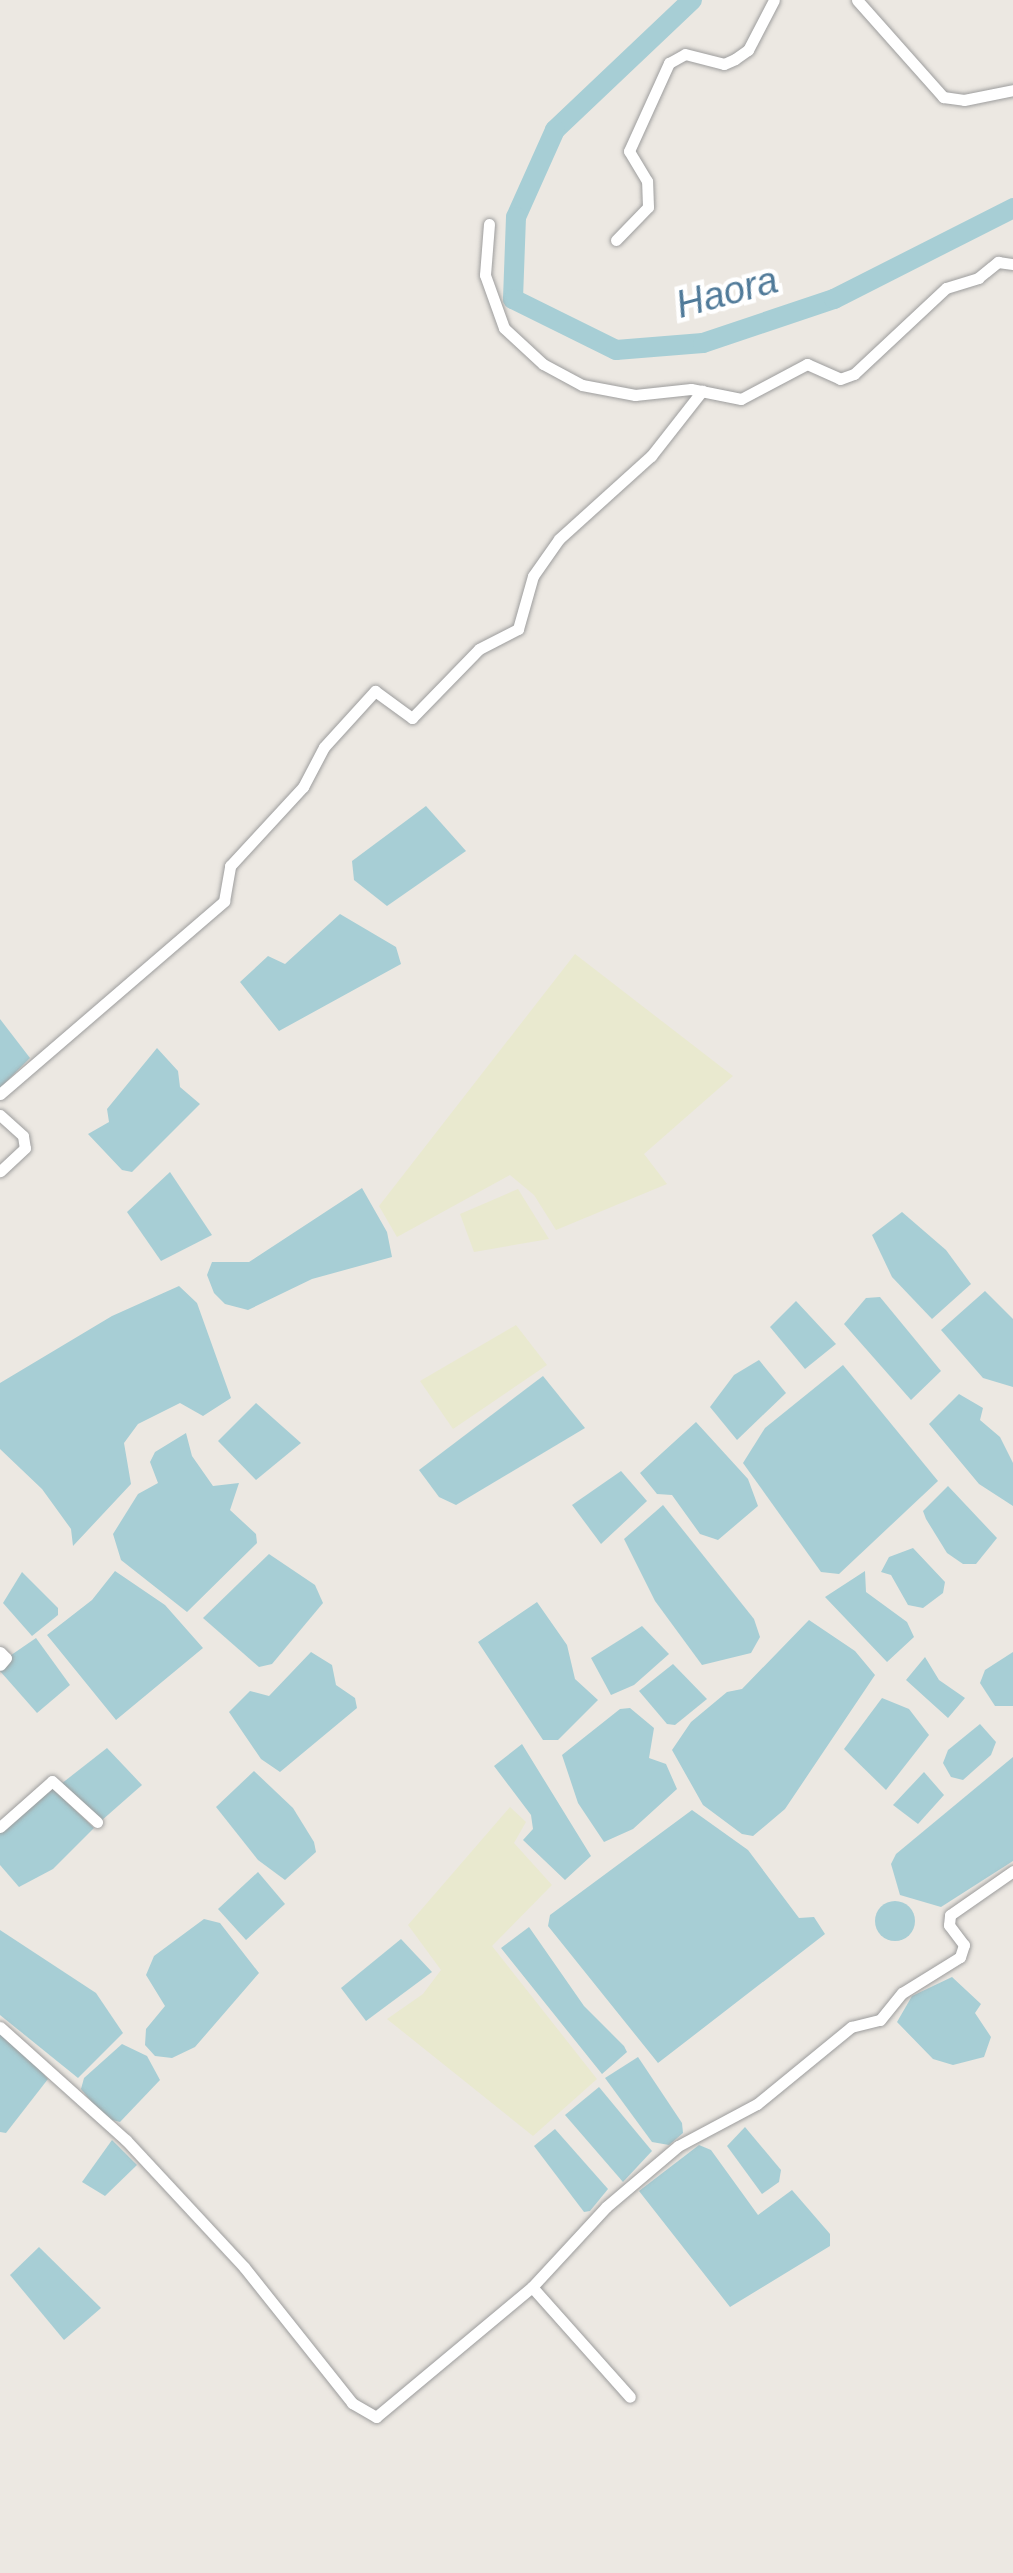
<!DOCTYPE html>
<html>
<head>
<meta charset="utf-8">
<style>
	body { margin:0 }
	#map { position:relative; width:1013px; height:2573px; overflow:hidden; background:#ece8e2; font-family:Helvetica,sans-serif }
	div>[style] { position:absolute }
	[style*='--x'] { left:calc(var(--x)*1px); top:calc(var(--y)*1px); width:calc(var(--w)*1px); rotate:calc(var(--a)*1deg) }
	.farmland>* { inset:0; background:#e9e9cf }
	.water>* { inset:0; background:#a7ced5 }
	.round { border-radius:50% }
	.river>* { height:20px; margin:-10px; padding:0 10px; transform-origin:10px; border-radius:10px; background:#a7ced5 }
	.roads { filter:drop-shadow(0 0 2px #9d9d9d) drop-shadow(0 0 2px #9d9d9d) }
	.street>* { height:11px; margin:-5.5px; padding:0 5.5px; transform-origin:5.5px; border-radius:5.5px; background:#fff }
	span { translate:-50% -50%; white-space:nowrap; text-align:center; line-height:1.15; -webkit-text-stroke:9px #fff; paint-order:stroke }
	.water-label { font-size:38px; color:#507a99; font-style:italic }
</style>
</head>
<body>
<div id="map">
	<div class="farmland">
		<i style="clip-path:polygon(575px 954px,733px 1076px,644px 1154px,667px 1184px,556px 1230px,534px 1195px,510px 1175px,397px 1237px,379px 1206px)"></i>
		<i style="clip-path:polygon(518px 1189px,549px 1239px,474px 1252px,460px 1214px)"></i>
		<i style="clip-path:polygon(516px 1325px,547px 1365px,453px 1429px,420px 1381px)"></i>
		<i style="clip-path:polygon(510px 1807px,526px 1822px,514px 1843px,552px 1885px,492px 1946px,597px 2079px,533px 2136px,387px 2019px,423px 1994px,441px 1970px,408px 1925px)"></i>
	</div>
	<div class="water">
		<i style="clip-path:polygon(426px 806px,466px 851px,387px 906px,354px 880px,352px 861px)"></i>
		<i style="clip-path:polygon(340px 914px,396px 947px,401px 964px,279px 1031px,240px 982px,268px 956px,285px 964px)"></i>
		<i style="clip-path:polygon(0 1019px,30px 1058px,0 1088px)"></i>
		<i style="clip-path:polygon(157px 1048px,178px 1071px,180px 1087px,200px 1104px,132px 1172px,122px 1170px,88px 1134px,109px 1122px,107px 1109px)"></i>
		<i style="clip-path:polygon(170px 1172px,212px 1235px,161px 1261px,127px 1212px)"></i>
		<i style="clip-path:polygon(362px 1188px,387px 1232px,392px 1257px,312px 1279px,248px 1310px,225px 1304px,214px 1293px,207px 1275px,212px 1262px,249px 1262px)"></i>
		<i style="clip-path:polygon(902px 1212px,946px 1250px,971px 1284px,932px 1319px,892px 1277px,872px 1235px)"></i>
		<i style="clip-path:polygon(179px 1286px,197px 1303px,231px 1398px,203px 1416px,180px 1403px,138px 1424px,124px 1443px,131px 1484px,73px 1546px,71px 1529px,42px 1489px,0 1449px,0 1383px,112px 1316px)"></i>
		<i style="clip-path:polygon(985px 1291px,1013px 1319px,1013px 1387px,983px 1378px,941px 1330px)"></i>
		<i style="clip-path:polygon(880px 1297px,941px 1371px,911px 1400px,844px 1324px,866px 1298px)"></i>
		<i style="clip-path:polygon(796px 1301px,836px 1344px,805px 1369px,770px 1327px)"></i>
		<i style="clip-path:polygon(759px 1360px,786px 1393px,737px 1440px,710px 1407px,734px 1375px)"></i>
		<i style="clip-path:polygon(843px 1365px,938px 1481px,839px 1574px,821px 1572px,743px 1463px,765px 1428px)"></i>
		<i style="clip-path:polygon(543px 1376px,585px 1428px,456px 1505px,439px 1497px,419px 1470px)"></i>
		<i style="clip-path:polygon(959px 1394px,983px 1408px,980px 1420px,1000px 1437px,1013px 1463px,1013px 1506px,979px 1484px,929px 1424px)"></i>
		<i style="clip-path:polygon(256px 1403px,301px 1443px,256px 1480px,218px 1441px)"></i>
		<i style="clip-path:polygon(696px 1422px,748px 1479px,758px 1506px,718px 1540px,700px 1534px,672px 1495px,657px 1494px,640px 1473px)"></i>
		<i style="clip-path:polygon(186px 1433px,192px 1456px,213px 1486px,239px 1483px,230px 1510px,256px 1534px,257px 1543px,187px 1612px,121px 1560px,113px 1534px,138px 1494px,158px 1483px,150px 1462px,155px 1452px)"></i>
		<i style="clip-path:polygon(621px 1471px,647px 1501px,601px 1544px,572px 1505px)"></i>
		<i style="clip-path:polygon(948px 1486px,997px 1538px,976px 1564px,963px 1564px,947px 1553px,926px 1519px,923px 1511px)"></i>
		<i style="clip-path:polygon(663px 1505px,754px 1619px,760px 1637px,751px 1653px,702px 1665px,655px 1601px,624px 1539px)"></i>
		<i style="clip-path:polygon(913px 1548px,945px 1582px,943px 1593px,923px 1608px,908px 1605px,891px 1575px,881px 1572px,889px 1557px)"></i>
		<i style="clip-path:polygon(269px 1554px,315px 1585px,323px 1603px,272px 1664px,259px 1667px,203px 1618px)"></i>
		<i style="clip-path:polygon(115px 1571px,165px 1605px,203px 1648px,116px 1720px,47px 1635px,92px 1600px)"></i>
		<i style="clip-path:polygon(865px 1571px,866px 1592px,907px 1622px,914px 1637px,887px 1662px,825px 1597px)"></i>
		<i style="clip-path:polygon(22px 1572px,58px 1608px,58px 1615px,32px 1636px,3px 1603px)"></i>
		<i style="clip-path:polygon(537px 1602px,567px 1645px,575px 1679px,598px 1700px,558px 1740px,543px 1740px,478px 1642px)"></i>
		<i style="clip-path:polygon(809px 1620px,855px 1651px,875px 1675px,785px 1809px,753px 1836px,742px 1834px,703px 1805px,672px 1750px,691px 1722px,727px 1692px,742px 1689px)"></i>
		<i style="clip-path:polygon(642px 1626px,669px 1654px,634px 1685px,611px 1695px,591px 1658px)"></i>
		<i style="clip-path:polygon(36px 1638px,70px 1685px,37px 1713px,0 1671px,1px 1662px)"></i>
		<i style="clip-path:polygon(311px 1652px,332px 1665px,336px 1685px,355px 1698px,357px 1708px,280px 1772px,261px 1759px,229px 1712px,250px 1691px,269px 1696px)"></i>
		<i style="clip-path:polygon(1013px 1652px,1013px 1706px,995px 1706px,980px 1683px,985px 1670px)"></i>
		<i style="clip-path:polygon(925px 1657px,939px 1680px,965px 1698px,948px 1718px,906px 1680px)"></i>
		<i style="clip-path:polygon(673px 1664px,707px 1699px,675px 1725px,667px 1724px,639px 1691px)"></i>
		<i style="clip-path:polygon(882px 1698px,909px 1709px,929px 1735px,886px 1790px,844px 1749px)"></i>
		<i style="clip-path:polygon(630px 1708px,654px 1728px,649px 1758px,666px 1764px,677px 1789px,633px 1829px,604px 1842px,578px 1803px,562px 1755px,620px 1709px)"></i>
		<i style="clip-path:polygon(980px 1724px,996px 1742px,991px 1755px,963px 1780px,951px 1777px,943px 1763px,948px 1750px)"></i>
		<i style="clip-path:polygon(522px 1744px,591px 1856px,565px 1880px,523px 1840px,533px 1829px,531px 1815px,494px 1766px)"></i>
		<i style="clip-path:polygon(107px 1748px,142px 1785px,101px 1821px,61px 1784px)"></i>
		<i style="clip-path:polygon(1013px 1757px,1013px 1861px,941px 1907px,900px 1895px,891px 1864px,896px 1854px)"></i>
		<i style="clip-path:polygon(254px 1771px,293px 1808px,314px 1842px,316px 1852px,285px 1880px,258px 1860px,216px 1807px)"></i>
		<i style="clip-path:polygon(924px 1772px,944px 1795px,918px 1824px,893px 1805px)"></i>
		<i style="clip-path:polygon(51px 1787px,94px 1828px,53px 1869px,19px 1887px,0 1865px,0 1833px)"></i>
		<i style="clip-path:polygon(692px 1810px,748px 1850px,799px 1918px,814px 1917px,825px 1934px,658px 2063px,548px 1926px,550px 1915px)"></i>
		<i style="clip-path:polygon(258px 1872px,285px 1904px,246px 1940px,218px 1909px)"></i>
		<i class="round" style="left:875px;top:1901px;width:40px;height:40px"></i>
		<i style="clip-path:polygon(204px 1919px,220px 1923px,259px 1973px,195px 2047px,172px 2058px,155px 2056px,145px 2045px,146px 2029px,165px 2006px,146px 1975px,154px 1956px)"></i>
		<i style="clip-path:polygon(529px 1927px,584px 2006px,624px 2046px,627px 2052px,602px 2074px,501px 1948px)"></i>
		<i style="clip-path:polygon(0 1930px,96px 1993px,123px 2033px,78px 2078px,0 2015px)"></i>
		<i style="clip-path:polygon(401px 1939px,432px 1972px,366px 2021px,341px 1988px)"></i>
		<i style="clip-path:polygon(952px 1977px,981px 2004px,975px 2013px,991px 2037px,984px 2057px,953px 2065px,933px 2059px,897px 2022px,912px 1996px)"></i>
		<i style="clip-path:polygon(0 2026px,48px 2079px,6px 2133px,0 2132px)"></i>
		<i style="clip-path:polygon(122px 2044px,147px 2056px,160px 2080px,120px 2122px,105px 2118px,81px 2089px,84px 2078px)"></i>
		<i style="clip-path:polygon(638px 2057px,682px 2123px,683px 2133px,669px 2145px,652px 2142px,605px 2078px)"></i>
		<i style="clip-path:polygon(599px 2087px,652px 2151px,623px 2182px,565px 2115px)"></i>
		<i style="clip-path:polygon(745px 2127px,781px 2170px,779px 2182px,762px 2194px,727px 2146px)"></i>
		<i style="clip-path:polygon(555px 2129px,608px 2189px,590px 2211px,584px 2212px,534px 2146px)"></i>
		<i style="clip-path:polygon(112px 2140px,137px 2165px,105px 2196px,82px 2182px)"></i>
		<i style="clip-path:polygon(699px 2145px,711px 2150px,758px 2215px,792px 2190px,830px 2234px,830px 2246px,730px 2307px,639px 2191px)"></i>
		<i style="clip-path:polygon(39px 2247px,101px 2308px,64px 2340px,10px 2275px)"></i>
	</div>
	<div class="river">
		<i style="--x:692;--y:0;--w:189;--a:136.5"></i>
		<i style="--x:555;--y:130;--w:95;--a:114.1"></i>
		<i style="--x:516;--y:217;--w:82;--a:92.1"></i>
		<i style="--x:513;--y:299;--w:115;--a:26.3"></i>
		<i style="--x:616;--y:350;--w:87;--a:-4.6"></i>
		<i style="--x:703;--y:343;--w:138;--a:-18.6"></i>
		<i style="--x:834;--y:299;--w:201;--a:-26.9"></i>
	</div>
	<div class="roads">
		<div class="street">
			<i style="--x:857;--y:0;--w:130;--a:48.4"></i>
			<i style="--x:943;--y:97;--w:21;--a:8"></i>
			<i style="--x:964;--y:100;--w:50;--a:-11.5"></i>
			<i style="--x:489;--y:224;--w:51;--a:94.5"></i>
			<i style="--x:485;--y:275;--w:56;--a:70.3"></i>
			<i style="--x:504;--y:328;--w:53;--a:42.7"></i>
			<i style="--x:543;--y:364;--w:44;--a:28.3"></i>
			<i style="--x:582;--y:385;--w:54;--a:10.7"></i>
			<i style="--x:635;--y:395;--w:56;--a:-6.1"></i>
			<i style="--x:691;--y:389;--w:51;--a:11.3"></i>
			<i style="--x:741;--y:399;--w:75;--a:-27.9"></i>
			<i style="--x:807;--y:364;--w:36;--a:24"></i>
			<i style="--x:840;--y:379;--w:15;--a:-20"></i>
			<i style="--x:854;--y:374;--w:126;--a:-43.1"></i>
			<i style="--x:946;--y:288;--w:34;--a:-17"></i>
			<i style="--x:978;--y:278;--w:26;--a:-39"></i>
			<i style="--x:998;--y:262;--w:15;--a:8"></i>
			<i style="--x:616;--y:240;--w:46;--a:-45.9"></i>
			<i style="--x:648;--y:207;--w:26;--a:-92"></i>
			<i style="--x:647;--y:181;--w:35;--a:-121"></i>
			<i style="--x:629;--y:151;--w:97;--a:-65.6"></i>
			<i style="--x:669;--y:63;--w:18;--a:-29"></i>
			<i style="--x:685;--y:54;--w:40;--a:14.4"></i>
			<i style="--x:724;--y:64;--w:12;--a:-24"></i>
			<i style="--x:735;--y:59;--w:16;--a:-35"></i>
			<i style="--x:748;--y:50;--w:56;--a:-62.5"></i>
			<i style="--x:0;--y:1094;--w:296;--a:-40.7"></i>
			<i style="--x:224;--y:901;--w:36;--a:-80"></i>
			<i style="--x:230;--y:866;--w:108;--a:-47.3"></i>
			<i style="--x:303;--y:787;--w:45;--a:-62.3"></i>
			<i style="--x:324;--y:747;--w:76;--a:-47.7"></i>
			<i style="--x:375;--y:691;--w:46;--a:36.1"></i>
			<i style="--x:412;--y:718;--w:96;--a:-45.8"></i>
			<i style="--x:479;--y:649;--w:44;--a:-27.1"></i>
			<i style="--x:518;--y:629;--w:55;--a:-74.2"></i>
			<i style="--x:533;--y:576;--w:45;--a:-54.9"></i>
			<i style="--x:559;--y:539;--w:124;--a:-42.1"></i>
			<i style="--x:651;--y:456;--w:83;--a:-51.9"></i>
			<i style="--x:0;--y:1115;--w:31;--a:42"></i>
			<i style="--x:23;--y:1136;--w:12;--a:81"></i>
			<i style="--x:25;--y:1148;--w:34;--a:137"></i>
			<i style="--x:0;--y:1652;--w:8;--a:45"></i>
			<i style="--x:6;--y:1658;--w:9;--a:131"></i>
			<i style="--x:0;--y:1827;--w:69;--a:-41.5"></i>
			<i style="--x:52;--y:1781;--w:61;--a:42.3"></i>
			<i style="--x:0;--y:2027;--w:169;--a:41.9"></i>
			<i style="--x:126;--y:2140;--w:173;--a:47.1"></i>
			<i style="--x:244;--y:2267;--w:174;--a:51.5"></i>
			<i style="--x:352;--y:2403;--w:28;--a:30"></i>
			<i style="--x:376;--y:2417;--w:203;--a:-39.8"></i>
			<i style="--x:532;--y:2287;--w:109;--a:-47.2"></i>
			<i style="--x:606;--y:2207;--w:94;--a:-40.3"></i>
			<i style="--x:678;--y:2146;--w:89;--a:-28"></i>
			<i style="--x:757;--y:2104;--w:122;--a:-39.3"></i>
			<i style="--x:851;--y:2027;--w:30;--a:-14"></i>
			<i style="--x:880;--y:2020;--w:35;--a:-51"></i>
			<i style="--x:902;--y:1993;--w:68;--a:-31.8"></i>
			<i style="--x:960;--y:1957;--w:13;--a:-72"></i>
			<i style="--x:964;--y:1945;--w:25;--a:-127"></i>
			<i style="--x:949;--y:1925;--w:10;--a:-84"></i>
			<i style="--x:950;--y:1915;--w:77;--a:-34.9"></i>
			<i style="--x:532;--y:2287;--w:147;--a:48.3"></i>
		</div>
	</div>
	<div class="water-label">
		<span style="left:727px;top:293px;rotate:-15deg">Haora</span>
	</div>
</div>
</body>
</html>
